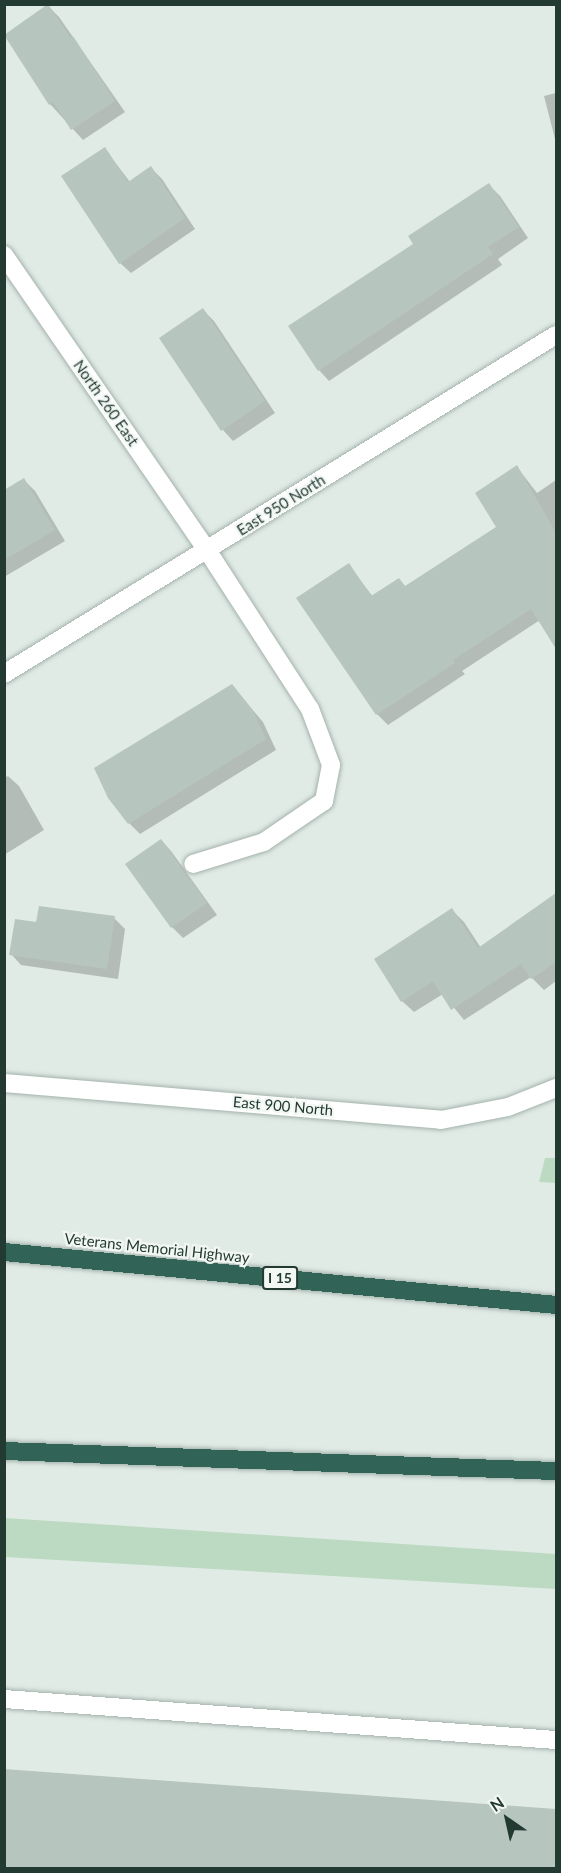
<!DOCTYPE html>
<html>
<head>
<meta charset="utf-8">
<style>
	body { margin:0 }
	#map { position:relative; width:561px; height:1873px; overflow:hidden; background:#e1ebe6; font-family:Lato,sans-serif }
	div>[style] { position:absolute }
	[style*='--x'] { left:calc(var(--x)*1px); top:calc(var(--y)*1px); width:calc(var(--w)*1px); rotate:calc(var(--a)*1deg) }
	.green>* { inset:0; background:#bcdac2 }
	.shadow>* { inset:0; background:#0003 }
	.building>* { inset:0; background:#b7c5bf }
	.roads { filter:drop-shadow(0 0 2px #a4b2ac) drop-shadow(0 0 2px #a4b2ac) }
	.minor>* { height:18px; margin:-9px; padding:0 9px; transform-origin:9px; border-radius:9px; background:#fff }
	.highway>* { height:18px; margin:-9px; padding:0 9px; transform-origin:9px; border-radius:9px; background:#316456 }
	span { translate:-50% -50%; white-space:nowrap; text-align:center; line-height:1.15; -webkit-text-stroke:4.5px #f2f7f4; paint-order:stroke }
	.shield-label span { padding:2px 4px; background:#f2f7f4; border:2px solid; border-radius:4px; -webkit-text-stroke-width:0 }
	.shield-label { font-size:14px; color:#233a32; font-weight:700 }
	.street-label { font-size:15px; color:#233a32 }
	.frame { position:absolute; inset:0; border:6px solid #233a32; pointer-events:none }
	.north { position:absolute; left:477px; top:1789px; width:60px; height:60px; -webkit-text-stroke:4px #f2f7f4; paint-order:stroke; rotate:326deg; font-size:16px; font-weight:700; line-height:24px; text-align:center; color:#233a32 }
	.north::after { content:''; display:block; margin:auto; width:21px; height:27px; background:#233a32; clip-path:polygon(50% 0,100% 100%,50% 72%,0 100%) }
</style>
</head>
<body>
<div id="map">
	<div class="green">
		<i style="clip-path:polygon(545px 1158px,556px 1158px,556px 1183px,539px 1182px)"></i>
		<i style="clip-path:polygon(5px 1518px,556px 1554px,556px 1589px,5px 1557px)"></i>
	</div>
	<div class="shadow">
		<i style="clip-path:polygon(48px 6px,59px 17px,125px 112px,83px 140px,50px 104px)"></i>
		<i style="clip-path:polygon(556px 93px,556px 143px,544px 96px)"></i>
		<i style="clip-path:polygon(105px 149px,130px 182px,151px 168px,162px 179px,195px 229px,131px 273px,120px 263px)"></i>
		<i style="clip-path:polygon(489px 185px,500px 196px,528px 238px,498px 259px,502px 265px,329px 381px,319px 370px,415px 244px)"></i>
		<i style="clip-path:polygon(203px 310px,214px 321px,275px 413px,233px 441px,223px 430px,161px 338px)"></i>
		<i style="clip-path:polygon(517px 467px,537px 493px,556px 480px,556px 638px,540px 620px,462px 671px,465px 674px,388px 725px,377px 714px,349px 565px,373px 597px,399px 580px,406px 587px,499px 527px)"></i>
		<i style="clip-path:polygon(24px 480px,35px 491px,65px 541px,4px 577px,4px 492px)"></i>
		<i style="clip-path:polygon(232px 686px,263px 722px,276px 750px,140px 834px,129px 823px)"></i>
		<i style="clip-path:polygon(8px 776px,19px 786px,44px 830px,4px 855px,4px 778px)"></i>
		<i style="clip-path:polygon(161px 840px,171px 851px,217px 915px,183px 938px,172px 927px,127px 864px)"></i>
		<i style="clip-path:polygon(556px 895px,556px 981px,544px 990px,531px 977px,464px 1020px,443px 994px,414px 1012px,402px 1001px,452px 910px,464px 922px,481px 948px)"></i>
		<i style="clip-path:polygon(114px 918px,125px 929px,118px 979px,21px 965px,11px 954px,38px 923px)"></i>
		<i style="clip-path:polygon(4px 1770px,556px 1811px,556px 1868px,4px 1868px)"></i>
	</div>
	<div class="building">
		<i style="clip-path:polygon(48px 4px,71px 38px,73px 36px,115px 101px,71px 130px,53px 102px,49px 105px,4px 35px)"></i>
		<i style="clip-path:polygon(105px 147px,128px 182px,151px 166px,185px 218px,119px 264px,61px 176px)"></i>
		<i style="clip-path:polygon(489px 183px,519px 227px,488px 247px,493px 254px,318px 371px,288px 326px,413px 244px,408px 236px)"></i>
		<i style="clip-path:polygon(203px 308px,265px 401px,221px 431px,159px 338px)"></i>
		<i style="clip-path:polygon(517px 465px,556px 533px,556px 649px,531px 609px,453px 660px,455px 663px,376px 715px,296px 598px,349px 563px,371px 596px,399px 578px,405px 586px,496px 527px,475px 493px)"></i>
		<i style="clip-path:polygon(24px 478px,55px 530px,4px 560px,4px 490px)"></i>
		<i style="clip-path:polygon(232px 684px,252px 709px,266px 739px,128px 824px,108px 798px,94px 768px)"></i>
		<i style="clip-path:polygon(161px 839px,207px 903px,171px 928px,125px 864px)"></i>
		<i style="clip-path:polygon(556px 893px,556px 962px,531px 979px,521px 964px,451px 1010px,433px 981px,401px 1002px,374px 959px,452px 908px,478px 948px)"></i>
		<i style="clip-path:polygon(39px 906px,115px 916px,107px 969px,9px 955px,15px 919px,36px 922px)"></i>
		<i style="clip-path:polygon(4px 1769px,556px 1809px,556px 1869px,4px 1869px)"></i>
	</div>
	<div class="roads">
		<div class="minor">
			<i style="--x:4;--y:255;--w:358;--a:55.5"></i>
			<i style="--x:207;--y:550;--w:189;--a:57.1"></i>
			<i style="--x:310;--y:709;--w:60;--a:69.4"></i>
			<i style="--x:331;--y:765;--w:37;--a:101"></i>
			<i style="--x:324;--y:801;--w:73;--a:145.7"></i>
			<i style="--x:264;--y:842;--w:74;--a:162.8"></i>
			<i style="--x:4;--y:674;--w:648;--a:-31.56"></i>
			<i style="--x:4;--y:1083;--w:439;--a:4.8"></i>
			<i style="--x:441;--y:1120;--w:68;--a:-11"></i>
			<i style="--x:508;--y:1107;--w:52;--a:-21.6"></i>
			<i style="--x:4;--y:1699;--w:554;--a:4.25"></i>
		</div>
		<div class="highway">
			<i style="--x:4;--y:1252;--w:555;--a:5.48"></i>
			<i style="--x:4;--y:1451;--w:552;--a:2.08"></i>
		</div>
	</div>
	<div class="shield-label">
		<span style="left:280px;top:1278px">I 15</span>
	</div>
	<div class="street-label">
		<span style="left:106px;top:403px;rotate:55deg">North 260 East</span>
		<span style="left:281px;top:505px;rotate:-32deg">East 950 North</span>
		<span style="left:283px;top:1106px;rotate:5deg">East 900 North</span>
		<span style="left:157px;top:1248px;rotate:6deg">Veterans Memorial Highway</span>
	</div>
	<div class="frame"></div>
	<div class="north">N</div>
</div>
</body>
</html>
